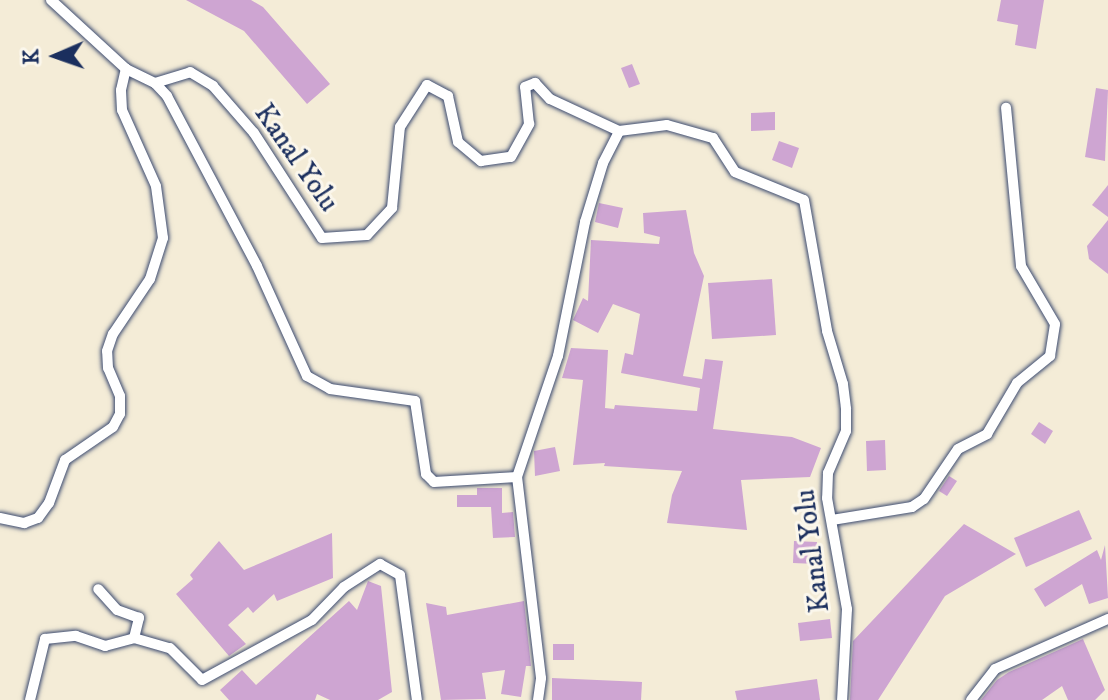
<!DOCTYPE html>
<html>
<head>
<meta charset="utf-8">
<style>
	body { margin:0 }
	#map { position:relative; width:1108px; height:700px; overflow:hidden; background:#f4ecd7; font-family:"IM FELL DW Pica",serif }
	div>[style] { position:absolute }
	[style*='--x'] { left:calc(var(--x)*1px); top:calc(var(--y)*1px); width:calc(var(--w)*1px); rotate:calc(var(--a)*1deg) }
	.building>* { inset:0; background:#cea5d2 }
	.roads { filter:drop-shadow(0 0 2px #3c4b70) drop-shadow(0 0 2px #3c4b70) }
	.minor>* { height:10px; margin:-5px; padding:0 5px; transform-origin:5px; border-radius:5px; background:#fff }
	span { translate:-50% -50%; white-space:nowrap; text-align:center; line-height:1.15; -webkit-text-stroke:6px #fbf7ec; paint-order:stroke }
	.street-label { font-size:28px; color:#1b2f5e }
	.north { position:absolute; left:16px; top:16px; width:80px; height:80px; -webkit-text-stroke:6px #fbf7ec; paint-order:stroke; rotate:268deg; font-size:22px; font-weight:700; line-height:32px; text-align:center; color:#1b2f5e }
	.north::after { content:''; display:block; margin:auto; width:28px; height:36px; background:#1b2f5e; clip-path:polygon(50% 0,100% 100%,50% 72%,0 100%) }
</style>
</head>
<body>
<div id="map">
	<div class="building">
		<i style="clip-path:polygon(186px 0,251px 0,263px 7px,330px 84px,307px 104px,244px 31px)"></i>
		<i style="clip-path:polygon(1001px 0,1044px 0,1036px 49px,1015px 45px,1018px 25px,997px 21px)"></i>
		<i style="clip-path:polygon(632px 64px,640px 84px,629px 88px,621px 68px)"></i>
		<i style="clip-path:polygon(1096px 88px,1108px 90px,1105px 161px,1085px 157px)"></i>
		<i style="clip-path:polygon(775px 112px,775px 130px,751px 131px,751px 113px)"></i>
		<i style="clip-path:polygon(779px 141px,799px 148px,792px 168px,772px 160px)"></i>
		<i style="clip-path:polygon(1108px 185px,1108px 217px,1092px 205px)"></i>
		<i style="clip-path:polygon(599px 203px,623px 208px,618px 228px,595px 222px)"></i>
		<i style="clip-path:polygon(686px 210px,694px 253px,704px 276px,683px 376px,702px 379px,705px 359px,723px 361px,713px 429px,792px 437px,821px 448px,810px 477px,741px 480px,747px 530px,667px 523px,672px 495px,682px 471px,604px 466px,605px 463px,573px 465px,583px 380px,562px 378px,571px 348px,608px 350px,605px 408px,614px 409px,615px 405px,697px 411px,700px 388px,621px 373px,625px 353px,633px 355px,640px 314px,613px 304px,598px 333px,573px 320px,583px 298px,588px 301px,591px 240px,659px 244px,660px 237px,644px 233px,643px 213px)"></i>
		<i style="clip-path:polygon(1108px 220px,1108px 274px,1089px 259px,1087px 246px)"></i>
		<i style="clip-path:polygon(772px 279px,776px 335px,712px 339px,708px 283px)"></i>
		<i style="clip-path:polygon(1039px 422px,1053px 431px,1045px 444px,1031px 434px)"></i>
		<i style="clip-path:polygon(885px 440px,886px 470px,867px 471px,866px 441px)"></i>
		<i style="clip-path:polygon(555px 447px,560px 471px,535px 476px,534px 451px)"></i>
		<i style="clip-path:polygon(949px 476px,957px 481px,947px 496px,939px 491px)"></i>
		<i style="clip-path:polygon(477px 488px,502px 488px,502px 513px,513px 512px,515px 537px,493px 538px,491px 507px,457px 507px,457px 495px,477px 495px)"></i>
		<i style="clip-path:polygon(1079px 510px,1092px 539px,1026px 567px,1014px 538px)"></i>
		<i style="clip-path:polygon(964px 524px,1016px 554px,945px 596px,878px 700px,850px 700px,853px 641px)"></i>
		<i style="clip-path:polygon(332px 533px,333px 578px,277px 601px,274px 594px,253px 613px,248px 607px,228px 625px,246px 644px,229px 656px,176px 594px,193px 579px,190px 575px,219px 541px,244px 570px)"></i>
		<i style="clip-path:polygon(794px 541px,817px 542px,816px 564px,793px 563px)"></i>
		<i style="clip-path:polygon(1105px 545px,1108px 598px,1089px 604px,1082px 584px,1045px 607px,1034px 589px,1097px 550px,1101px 560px)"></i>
		<i style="clip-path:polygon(368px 581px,381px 586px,392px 692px,378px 700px,330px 700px,317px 694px,315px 700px,229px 700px,220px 690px,242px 670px,256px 685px,349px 601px,357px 610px)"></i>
		<i style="clip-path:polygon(524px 601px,531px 666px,526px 666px,521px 697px,501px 694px,505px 670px,482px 673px,486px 699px,441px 700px,426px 603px,446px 607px,447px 615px)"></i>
		<i style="clip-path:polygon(830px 619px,832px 638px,800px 641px,798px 623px)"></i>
		<i style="clip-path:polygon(1083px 639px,1105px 690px,1095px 700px,1068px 700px,1062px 686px,1042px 700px,981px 700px,997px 680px,1009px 672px)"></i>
		<i style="clip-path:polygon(553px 644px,574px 644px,574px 660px,553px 660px)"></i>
		<i style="clip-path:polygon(552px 678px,642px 682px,641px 700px,552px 700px)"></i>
		<i style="clip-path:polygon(817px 679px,820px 700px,737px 700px,735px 691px)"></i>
	</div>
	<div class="roads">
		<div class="minor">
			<i style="--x:51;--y:0;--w:102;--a:42.6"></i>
			<i style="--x:126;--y:69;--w:32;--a:26"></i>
			<i style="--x:155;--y:83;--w:37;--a:-17"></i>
			<i style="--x:190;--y:72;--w:27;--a:31"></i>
			<i style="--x:213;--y:86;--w:62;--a:48.9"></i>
			<i style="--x:254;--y:133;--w:125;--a:57.1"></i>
			<i style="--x:322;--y:238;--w:45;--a:-3.8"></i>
			<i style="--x:367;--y:235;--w:37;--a:-47"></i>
			<i style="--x:392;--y:208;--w:81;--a:-84.4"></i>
			<i style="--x:400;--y:127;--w:50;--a:-57.3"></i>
			<i style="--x:427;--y:85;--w:24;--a:28"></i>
			<i style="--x:448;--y:96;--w:47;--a:77.7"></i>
			<i style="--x:458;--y:142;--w:30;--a:40"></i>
			<i style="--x:481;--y:161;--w:30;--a:-8"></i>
			<i style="--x:511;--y:157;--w:38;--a:-61"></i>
			<i style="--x:529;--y:124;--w:37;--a:-96"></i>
			<i style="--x:525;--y:87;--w:11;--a:-22"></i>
			<i style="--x:535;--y:83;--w:22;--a:47"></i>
			<i style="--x:550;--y:99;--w:76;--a:24.9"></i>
			<i style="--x:619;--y:131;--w:48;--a:-7.1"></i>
			<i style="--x:667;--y:125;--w:48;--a:15.8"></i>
			<i style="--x:713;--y:138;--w:40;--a:57.1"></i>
			<i style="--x:735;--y:172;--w:74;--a:22.1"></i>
			<i style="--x:804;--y:200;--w:133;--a:80"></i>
			<i style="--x:827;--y:331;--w:55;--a:73.2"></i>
			<i style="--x:843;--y:384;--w:25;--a:83"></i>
			<i style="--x:846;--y:409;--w:22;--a:90"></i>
			<i style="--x:846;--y:431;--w:46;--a:113.2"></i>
			<i style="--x:828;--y:473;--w:25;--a:92"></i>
			<i style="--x:827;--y:498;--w:113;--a:79.8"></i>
			<i style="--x:847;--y:609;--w:91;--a:93.1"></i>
			<i style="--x:155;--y:83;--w:18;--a:47"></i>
			<i style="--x:167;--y:96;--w:192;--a:62.1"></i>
			<i style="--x:257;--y:266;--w:121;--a:65.6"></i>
			<i style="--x:307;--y:376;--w:26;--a:29"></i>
			<i style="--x:330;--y:389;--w:86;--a:8"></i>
			<i style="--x:415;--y:401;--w:74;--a:81.4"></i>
			<i style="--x:426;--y:474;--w:11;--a:45"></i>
			<i style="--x:434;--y:482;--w:83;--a:-3.4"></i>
			<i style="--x:0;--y:518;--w:25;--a:12"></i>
			<i style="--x:24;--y:523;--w:15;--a:-20"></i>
			<i style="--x:38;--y:518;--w:19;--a:-54"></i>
			<i style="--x:49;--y:503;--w:46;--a:-69.6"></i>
			<i style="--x:65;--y:460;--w:58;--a:-34.5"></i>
			<i style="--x:113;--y:427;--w:15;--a:-62"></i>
			<i style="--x:120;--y:414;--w:18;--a:-90"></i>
			<i style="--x:120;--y:396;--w:30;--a:-113"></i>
			<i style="--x:108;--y:368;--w:17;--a:-93"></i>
			<i style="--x:107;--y:351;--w:18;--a:-71"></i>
			<i style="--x:113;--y:334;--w:66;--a:-56.1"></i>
			<i style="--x:150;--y:279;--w:43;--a:-72.4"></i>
			<i style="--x:163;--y:238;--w:52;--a:-97.7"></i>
			<i style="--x:156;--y:186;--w:83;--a:-114.1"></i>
			<i style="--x:122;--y:110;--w:20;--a:-93"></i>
			<i style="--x:121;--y:90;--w:22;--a:-77"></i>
			<i style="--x:832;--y:520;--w:81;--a:-9.2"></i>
			<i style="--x:912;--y:507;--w:14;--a:-34"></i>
			<i style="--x:924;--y:499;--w:60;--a:-55.8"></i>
			<i style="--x:958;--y:449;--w:33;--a:-27"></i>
			<i style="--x:987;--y:434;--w:59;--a:-59.5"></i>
			<i style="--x:1017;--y:383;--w:43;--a:-39.3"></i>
			<i style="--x:1050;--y:356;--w:32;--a:-81"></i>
			<i style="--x:1055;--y:324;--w:67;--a:-120.4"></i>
			<i style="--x:1021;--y:266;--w:159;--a:-95.4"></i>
			<i style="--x:134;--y:638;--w:37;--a:16"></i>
			<i style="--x:170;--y:648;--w:45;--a:45"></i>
			<i style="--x:202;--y:680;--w:125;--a:-28.6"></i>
			<i style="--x:312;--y:620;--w:46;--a:-45.9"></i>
			<i style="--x:344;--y:587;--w:43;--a:-32.6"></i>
			<i style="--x:380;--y:564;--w:23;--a:29"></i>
			<i style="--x:400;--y:575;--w:126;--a:82.3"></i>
			<i style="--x:30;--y:700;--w:63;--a:-76.2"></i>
			<i style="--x:45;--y:639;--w:31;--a:-6"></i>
			<i style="--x:76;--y:636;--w:31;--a:19"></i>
			<i style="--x:105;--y:646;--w:30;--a:-15"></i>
			<i style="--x:134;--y:638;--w:21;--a:-76"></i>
			<i style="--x:139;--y:618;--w:23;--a:-160"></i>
			<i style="--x:117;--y:610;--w:28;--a:-132"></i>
			<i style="--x:538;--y:700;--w:22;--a:-82"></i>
			<i style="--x:541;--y:678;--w:202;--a:-96.8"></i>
			<i style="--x:517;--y:477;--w:128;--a:-71.3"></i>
			<i style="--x:558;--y:356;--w:137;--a:-78.6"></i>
			<i style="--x:585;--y:222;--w:62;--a:-73"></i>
			<i style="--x:603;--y:163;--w:36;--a:-63"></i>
			<i style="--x:971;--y:700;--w:39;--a:-52"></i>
			<i style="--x:995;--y:669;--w:124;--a:-23.9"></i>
		</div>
	</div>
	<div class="street-label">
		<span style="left:296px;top:158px;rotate:55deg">Kanal Yolu</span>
		<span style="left:813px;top:551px;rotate:-97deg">Kanal Yolu</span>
	</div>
	<div class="north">K</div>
</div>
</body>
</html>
